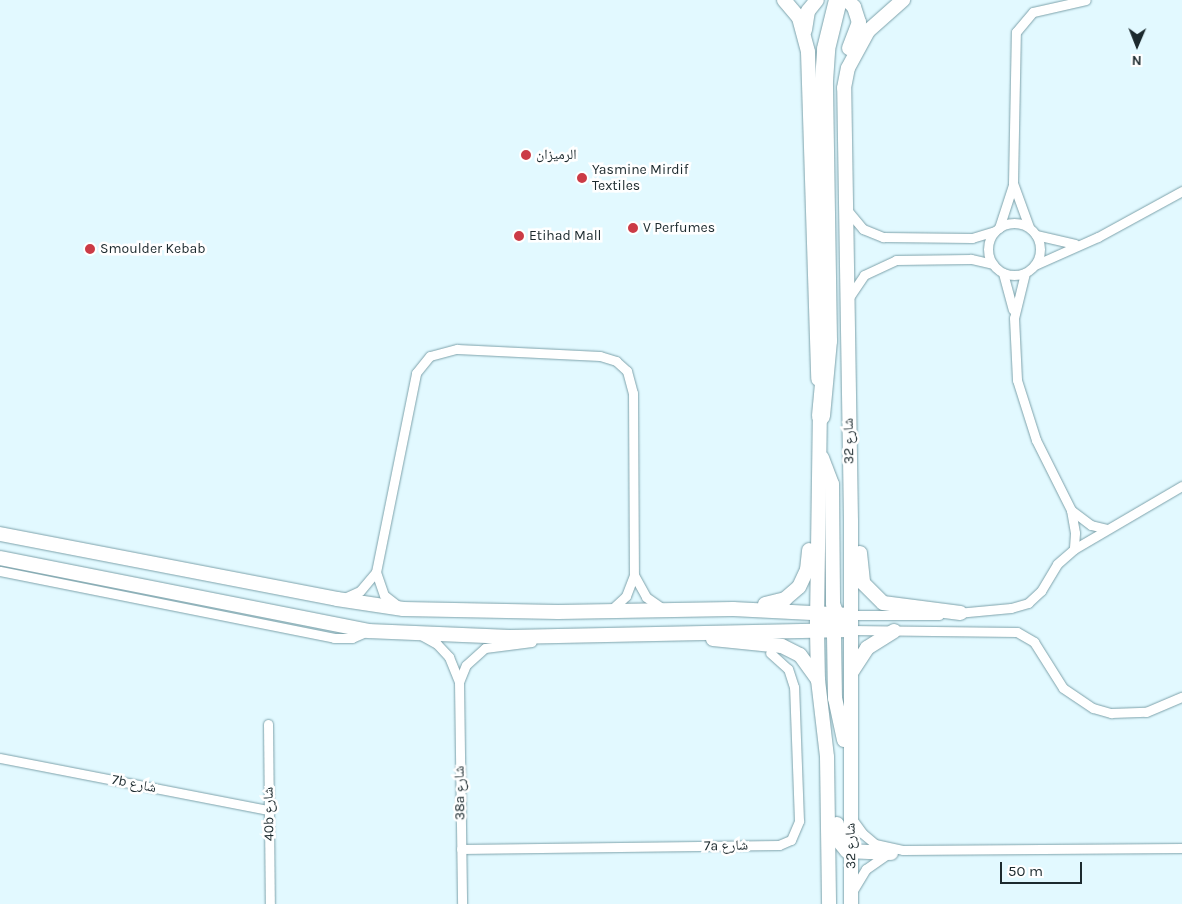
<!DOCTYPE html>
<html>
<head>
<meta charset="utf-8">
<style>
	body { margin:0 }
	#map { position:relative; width:1182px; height:904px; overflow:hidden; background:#e2f9ff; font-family:Karla,"Noto Naskh Arabic",sans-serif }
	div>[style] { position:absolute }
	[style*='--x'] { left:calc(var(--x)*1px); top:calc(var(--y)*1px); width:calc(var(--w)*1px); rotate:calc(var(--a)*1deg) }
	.roads { filter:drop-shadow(0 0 1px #7da2ab) drop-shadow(0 0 1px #7da2ab) }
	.street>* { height:9px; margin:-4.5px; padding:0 4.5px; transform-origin:4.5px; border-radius:4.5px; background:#fff }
	.street>.ring { margin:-4.5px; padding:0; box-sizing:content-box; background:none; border:9px solid #fff; border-radius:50% }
	.secondary>* { height:14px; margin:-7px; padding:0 7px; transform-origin:7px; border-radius:7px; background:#fff }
	.highway>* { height:18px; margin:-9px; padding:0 9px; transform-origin:9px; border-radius:9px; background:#fff }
	.dots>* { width:14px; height:14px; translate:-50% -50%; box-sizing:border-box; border:2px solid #fff; border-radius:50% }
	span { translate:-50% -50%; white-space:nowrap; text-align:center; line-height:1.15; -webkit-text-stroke:5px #fff; paint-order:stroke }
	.poi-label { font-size:14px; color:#1c2a2e }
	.left { translate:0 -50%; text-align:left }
	.street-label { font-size:14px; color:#1c2a2e }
	.north { position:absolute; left:1112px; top:20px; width:50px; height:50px; -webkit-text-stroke:4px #fff; paint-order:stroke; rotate:181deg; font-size:14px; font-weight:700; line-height:20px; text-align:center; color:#1c2a2e }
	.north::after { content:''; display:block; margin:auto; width:18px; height:22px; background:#1c2a2e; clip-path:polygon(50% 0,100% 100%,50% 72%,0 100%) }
	.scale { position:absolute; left:1000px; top:862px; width:82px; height:22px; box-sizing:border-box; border:2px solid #1c2a2e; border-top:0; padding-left:6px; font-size:15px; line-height:18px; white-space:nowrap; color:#1c2a2e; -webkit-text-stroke:4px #fff; paint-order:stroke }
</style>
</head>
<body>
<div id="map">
	<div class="roads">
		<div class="street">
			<i style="--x:847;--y:210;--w:25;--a:50"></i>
			<i style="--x:863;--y:229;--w:22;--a:22"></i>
			<i style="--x:883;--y:237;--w:89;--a:0.6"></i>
			<i style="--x:972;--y:238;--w:24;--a:-17"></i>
			<i class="ring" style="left:988px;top:223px;width:43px;height:43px"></i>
			<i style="--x:1029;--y:227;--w:47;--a:-110"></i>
			<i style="--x:1013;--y:183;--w:151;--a:-88.9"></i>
			<i style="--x:1016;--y:32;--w:26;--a:-50"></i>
			<i style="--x:1033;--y:12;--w:54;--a:-12.8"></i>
			<i style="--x:999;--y:228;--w:45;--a:-72"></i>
			<i style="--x:1036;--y:235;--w:40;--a:13"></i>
			<i style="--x:1035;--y:265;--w:69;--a:-24"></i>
			<i style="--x:1098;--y:237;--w:96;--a:-28.7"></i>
			<i style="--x:1003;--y:273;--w:38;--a:75"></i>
			<i style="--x:1025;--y:273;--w:46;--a:103.7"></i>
			<i style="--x:1014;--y:318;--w:62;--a:87.2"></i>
			<i style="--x:1017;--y:380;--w:63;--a:72.4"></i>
			<i style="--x:1036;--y:440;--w:78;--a:63.4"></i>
			<i style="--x:1071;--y:510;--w:23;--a:80"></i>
			<i style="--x:1075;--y:533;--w:16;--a:94"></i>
			<i style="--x:850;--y:296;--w:25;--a:-56"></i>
			<i style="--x:864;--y:275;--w:35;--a:-25"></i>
			<i style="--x:896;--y:260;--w:75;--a:-0.8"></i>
			<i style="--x:971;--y:259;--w:22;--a:13"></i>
			<i style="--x:1071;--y:510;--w:25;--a:37"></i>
			<i style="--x:1091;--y:525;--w:16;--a:14"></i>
			<i style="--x:0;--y:571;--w:341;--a:11.3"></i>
			<i style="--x:334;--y:638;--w:18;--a:0"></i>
			<i style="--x:352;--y:638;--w:17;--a:-24"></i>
			<i style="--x:376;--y:572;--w:24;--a:71"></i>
			<i style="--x:384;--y:595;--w:18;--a:38"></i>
			<i style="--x:634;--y:575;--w:25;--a:61"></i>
			<i style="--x:646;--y:597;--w:21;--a:35"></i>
			<i style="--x:344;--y:598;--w:17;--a:-24"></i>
			<i style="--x:360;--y:591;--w:25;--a:-50"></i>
			<i style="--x:376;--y:572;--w:203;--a:-78.6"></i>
			<i style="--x:416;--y:373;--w:22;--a:-51"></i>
			<i style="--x:430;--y:356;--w:28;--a:-15"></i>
			<i style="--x:457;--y:349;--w:143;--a:2.8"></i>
			<i style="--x:600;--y:356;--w:17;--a:17"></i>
			<i style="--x:616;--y:361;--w:15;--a:42"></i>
			<i style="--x:627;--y:371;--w:23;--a:75"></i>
			<i style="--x:633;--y:393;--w:182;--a:89.7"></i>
			<i style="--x:634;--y:575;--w:22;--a:111"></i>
			<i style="--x:626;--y:596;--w:21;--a:137"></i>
			<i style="--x:957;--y:613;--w:54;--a:-5.3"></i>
			<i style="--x:1011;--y:608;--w:18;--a:-16"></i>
			<i style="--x:1028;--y:603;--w:18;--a:-43"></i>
			<i style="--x:1041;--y:591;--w:31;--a:-59"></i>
			<i style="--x:1057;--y:564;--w:23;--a:-41"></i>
			<i style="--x:1074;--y:549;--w:125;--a:-30.3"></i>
			<i style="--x:851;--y:615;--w:88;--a:0"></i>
			<i style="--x:850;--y:630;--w:167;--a:0.7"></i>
			<i style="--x:1017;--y:632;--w:20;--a:30"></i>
			<i style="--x:1034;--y:642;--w:54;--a:57.8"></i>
			<i style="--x:1063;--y:688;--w:36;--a:34"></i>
			<i style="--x:1093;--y:708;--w:19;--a:16"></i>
			<i style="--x:1111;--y:713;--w:35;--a:-2"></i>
			<i style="--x:1146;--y:712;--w:39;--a:-23"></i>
			<i style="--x:421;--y:635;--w:18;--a:29"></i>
			<i style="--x:437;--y:644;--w:18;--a:47"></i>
			<i style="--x:449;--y:657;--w:27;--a:68"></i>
			<i style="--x:459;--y:682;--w:222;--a:89.2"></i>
			<i style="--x:459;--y:682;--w:18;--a:-68"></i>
			<i style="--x:466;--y:665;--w:25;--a:-42"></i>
			<i style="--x:485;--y:648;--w:47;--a:-7.3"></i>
			<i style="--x:268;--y:724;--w:180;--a:89.4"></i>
			<i style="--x:0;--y:758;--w:273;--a:11"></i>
			<i style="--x:852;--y:819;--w:17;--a:54"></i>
			<i style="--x:862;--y:833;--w:17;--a:40"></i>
			<i style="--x:875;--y:844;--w:29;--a:12"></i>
			<i style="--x:903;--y:850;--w:279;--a:-0.4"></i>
			<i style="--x:461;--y:849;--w:318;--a:-0.7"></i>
			<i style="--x:779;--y:845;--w:13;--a:-23"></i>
			<i style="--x:791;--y:840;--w:21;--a:-67"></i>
			<i style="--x:799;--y:821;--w:134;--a:-92.1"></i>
			<i style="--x:794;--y:687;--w:19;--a:-108"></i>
			<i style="--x:788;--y:669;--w:24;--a:-138"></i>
			<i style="--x:852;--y:892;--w:27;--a:-59"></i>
			<i style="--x:866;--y:869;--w:24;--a:-35"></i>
		</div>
		<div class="secondary">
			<i style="--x:784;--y:0;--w:23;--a:50"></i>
			<i style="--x:799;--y:18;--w:35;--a:75"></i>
			<i style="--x:808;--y:52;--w:327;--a:88.2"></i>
			<i style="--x:847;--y:0;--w:10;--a:45"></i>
			<i style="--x:854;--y:7;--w:16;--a:72"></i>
			<i style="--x:859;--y:22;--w:28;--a:111"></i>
			<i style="--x:805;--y:30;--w:19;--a:-81"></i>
			<i style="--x:808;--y:11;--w:14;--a:-51"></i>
			<i style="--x:820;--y:406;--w:224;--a:90.8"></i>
			<i style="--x:817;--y:630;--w:50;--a:88.9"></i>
			<i style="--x:818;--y:680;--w:78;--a:83.3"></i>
			<i style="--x:827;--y:757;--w:147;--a:89.2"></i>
			<i style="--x:822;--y:458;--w:28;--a:69"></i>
			<i style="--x:832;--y:484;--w:120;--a:89.5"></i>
			<i style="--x:833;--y:604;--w:17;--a:69"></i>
			<i style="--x:0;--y:534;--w:343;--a:10.9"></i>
			<i style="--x:337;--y:599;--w:67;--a:8.6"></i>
			<i style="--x:403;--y:609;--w:155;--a:1.1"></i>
			<i style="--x:558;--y:612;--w:175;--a:-1"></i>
			<i style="--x:733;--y:609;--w:118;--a:2.9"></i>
			<i style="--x:860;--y:553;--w:30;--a:84"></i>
			<i style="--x:863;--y:583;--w:28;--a:45"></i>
			<i style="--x:883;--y:603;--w:78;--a:7.4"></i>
			<i style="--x:0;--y:558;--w:375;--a:11.2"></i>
			<i style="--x:368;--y:631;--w:142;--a:2.4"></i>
			<i style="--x:510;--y:637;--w:340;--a:-1.2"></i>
			<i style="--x:765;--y:604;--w:21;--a:-14"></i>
			<i style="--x:785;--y:599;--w:18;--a:-41"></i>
			<i style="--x:799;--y:587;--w:19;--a:-65"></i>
			<i style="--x:807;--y:570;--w:20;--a:-84"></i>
			<i style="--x:829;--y:624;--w:13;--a:67"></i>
			<i style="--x:834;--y:636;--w:62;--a:89.1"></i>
			<i style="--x:835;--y:698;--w:43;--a:77.9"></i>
			<i style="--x:713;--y:639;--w:69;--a:5.8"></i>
			<i style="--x:782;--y:646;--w:20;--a:27"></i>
			<i style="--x:800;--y:655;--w:31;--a:54"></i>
			<i style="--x:851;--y:673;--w:30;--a:-57"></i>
			<i style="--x:867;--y:648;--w:32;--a:-32"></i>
			<i style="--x:837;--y:824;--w:16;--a:86"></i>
			<i style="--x:838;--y:840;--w:14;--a:51"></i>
			<i style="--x:847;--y:851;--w:44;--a:2.6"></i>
			<i style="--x:851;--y:904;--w:383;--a:-90"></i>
			<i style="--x:851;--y:521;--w:433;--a:-90.9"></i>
			<i style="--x:844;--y:88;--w:20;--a:-79"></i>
			<i style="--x:848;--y:68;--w:42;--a:-61.6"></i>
			<i style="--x:868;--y:31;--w:47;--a:-41.5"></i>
		</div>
		<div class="highway">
			<i style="--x:821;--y:416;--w:75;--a:-84.7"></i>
			<i style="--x:828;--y:341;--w:260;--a:-90.9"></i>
			<i style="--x:824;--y:81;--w:32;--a:-86"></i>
			<i style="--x:826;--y:49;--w:50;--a:-76.2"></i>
		</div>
	</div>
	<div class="dots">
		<i style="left:526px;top:155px;background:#cb3b46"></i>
		<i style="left:582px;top:178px;background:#cb3b46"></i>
		<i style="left:633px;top:228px;background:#cb3b46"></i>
		<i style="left:519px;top:236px;background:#cb3b46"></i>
		<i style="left:90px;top:249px;background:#cb3b46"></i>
	</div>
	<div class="poi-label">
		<span class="left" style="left:536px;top:155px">الرميزان</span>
		<span class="left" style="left:592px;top:178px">Yasmine Mirdif<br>Textiles</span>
		<span class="left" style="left:643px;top:228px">V Perfumes</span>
		<span class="left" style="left:529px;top:236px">Etihad Mall</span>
		<span class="left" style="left:100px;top:249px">Smoulder Kebab</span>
	</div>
	<div class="street-label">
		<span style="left:849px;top:441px;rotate:-91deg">شارع 32</span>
		<span style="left:134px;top:784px;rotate:11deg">7b شارع</span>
		<span style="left:460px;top:793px;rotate:-91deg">38a شارع</span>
		<span style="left:269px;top:814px;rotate:-91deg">40b شارع</span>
		<span style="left:726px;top:846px;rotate:-1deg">7a شارع</span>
		<span style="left:851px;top:846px;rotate:-91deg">شارع 32</span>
	</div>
	<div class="north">N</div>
	<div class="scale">50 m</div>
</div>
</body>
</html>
